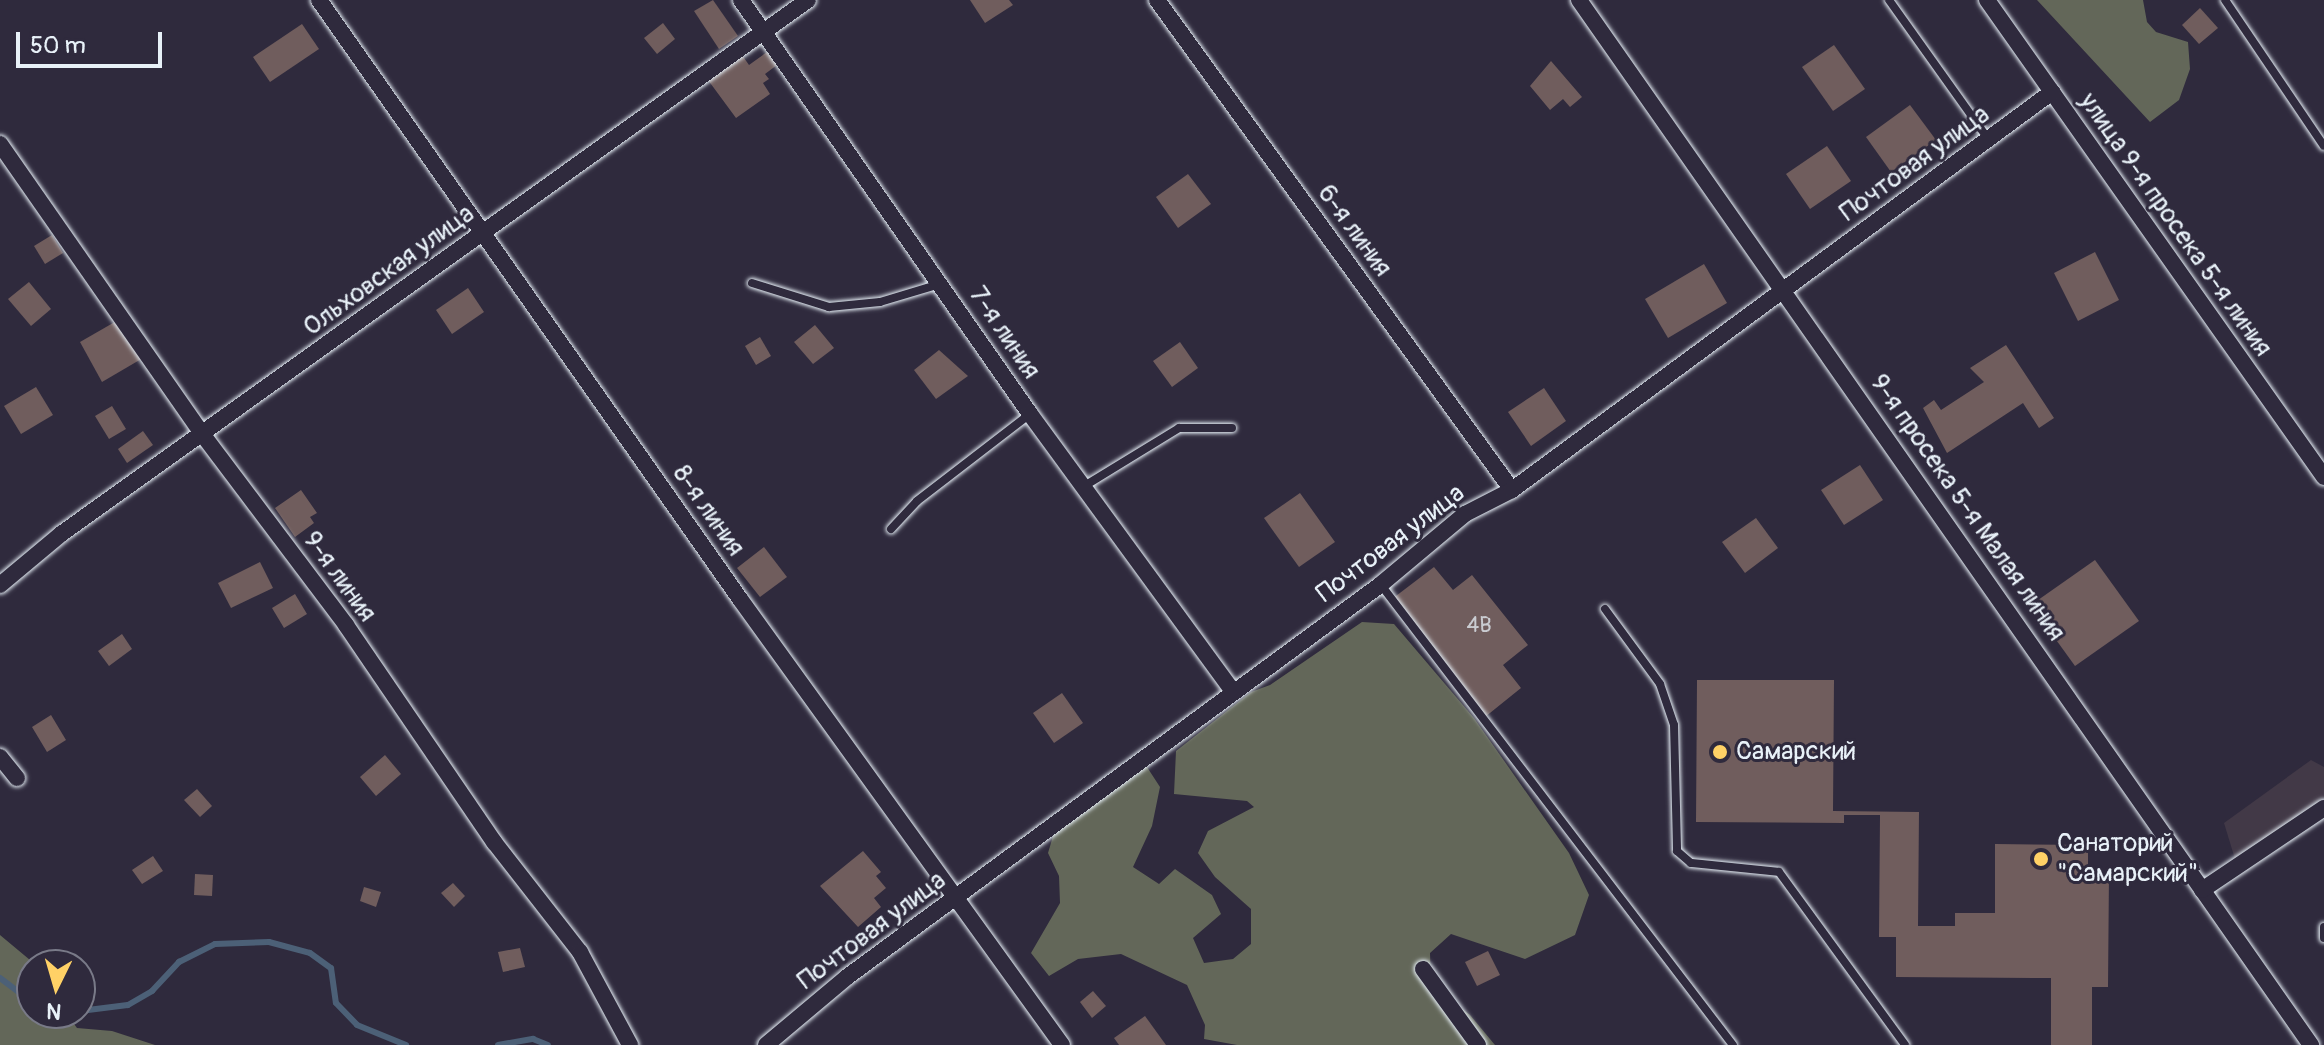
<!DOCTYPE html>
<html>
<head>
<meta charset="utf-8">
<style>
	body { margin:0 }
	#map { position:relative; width:2324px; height:1045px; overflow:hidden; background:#2f2a3d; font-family:Pangolin,sans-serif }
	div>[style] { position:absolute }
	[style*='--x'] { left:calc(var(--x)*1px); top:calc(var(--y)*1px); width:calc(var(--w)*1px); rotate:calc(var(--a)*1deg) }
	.built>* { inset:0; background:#423947 }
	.green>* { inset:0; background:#636759 }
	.stream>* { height:6px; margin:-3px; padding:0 3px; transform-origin:3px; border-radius:3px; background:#4c6077 }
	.building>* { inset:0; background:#705d5d }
	.roads { filter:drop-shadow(0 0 2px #e8f1f8) drop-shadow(0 0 2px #e8f1f8) }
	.lane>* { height:8px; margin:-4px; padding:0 4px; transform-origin:4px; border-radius:4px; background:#2f2a3d }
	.street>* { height:16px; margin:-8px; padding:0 8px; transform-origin:8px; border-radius:8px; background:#2f2a3d }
	.dots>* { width:22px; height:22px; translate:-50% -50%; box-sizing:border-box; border:4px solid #2f2a3d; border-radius:50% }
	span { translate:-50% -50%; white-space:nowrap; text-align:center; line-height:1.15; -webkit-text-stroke:6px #2f2a3d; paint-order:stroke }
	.number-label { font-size:22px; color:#caccd1 }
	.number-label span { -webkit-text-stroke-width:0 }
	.street-label { font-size:26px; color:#e8f1f8 }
	.poi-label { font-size:26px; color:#e8f1f8 }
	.left { translate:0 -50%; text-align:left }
	.north { position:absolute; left:16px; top:949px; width:80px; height:80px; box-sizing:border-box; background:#2f2a3d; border:2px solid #797a88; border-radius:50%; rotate:185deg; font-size:22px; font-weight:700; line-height:32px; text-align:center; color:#e8f1f8 }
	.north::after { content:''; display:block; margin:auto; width:28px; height:36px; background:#ffd166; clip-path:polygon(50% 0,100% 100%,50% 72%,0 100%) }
	.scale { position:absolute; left:16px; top:32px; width:146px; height:36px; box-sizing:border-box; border:4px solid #e8f1f8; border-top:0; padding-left:10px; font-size:24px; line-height:28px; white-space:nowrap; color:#e8f1f8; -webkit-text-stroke:6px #2f2a3d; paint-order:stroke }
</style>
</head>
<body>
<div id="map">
	<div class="built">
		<i style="clip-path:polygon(2311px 760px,2324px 767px,2324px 799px,2235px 859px,2224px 823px)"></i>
	</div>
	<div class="green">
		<i style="clip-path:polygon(2037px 0,2143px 0,2147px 22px,2156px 32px,2188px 42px,2190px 69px,2179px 100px,2150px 122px)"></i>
		<i style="clip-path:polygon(1362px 622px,1394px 624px,1474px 718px,1569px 853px,1589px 895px,1575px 935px,1525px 959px,1451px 934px,1430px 953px,1431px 985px,1470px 1015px,1495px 1045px,1237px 1045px,1204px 1039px,1205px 1025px,1187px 985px,1121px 954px,1078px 959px,1049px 976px,1031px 953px,1060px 903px,1059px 876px,1048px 853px,1056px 826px,1145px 764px,1160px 787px,1152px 826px,1133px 867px,1159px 884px,1175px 869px,1212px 895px,1221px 914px,1193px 938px,1204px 963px,1233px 959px,1251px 944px,1251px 909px,1215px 877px,1198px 853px,1208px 831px,1254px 807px,1247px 801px,1174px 794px,1176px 751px,1251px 692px,1270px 685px)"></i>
		<i style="clip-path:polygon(0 935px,36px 965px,32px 965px,32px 1013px,66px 1013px,77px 1028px,112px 1031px,155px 1045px,0 1045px)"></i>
	</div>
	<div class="stream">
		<i style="--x:0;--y:978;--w:40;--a:37"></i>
		<i style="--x:80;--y:1011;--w:48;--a:-7.1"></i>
		<i style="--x:128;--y:1005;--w:28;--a:-30"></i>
		<i style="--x:152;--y:991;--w:40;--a:-47"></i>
		<i style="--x:179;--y:962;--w:40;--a:-26.6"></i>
		<i style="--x:215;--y:944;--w:54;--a:-2.1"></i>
		<i style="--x:269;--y:942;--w:42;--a:15"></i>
		<i style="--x:310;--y:953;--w:26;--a:36"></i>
		<i style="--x:331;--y:968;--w:35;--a:82"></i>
		<i style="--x:336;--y:1003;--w:30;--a:46"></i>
		<i style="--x:357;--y:1025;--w:53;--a:22.2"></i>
		<i style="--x:498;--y:1045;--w:36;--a:-10"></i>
		<i style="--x:533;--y:1039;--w:16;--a:22"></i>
	</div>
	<div class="building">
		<i style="clip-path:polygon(713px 0,738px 36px,719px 49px,694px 11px)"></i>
		<i style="clip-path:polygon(970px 0,1009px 0,1013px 5px,985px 23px)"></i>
		<i style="clip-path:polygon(2200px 8px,2218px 28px,2199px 44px,2182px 25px)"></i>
		<i style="clip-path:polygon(663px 23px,675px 39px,657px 54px,644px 38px)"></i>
		<i style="clip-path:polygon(302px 24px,319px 49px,270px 82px,253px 57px)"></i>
		<i style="clip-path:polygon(1834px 45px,1865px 89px,1833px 111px,1802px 67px)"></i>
		<i style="clip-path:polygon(767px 52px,777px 65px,765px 74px,769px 79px,763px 83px,770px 94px,736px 118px,708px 80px,742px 55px,749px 65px)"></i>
		<i style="clip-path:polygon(1551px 61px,1582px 97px,1570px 107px,1563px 99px,1550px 110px,1530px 86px)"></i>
		<i style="clip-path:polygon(1910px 105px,1936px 140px,1891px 172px,1866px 137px)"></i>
		<i style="clip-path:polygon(1827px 146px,1851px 181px,1810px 209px,1786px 174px)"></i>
		<i style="clip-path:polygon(1188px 174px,1211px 204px,1178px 228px,1156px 197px)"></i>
		<i style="clip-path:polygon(52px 235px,63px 253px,45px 264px,34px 246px)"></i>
		<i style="clip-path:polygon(2095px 252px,2119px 300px,2078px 321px,2054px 273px)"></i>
		<i style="clip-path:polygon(1704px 264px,1727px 303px,1668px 338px,1645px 299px)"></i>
		<i style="clip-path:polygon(29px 282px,51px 309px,31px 326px,8px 299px)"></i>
		<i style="clip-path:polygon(468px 288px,484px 312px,452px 334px,436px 310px)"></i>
		<i style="clip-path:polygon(120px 319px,143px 358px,102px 382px,80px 342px)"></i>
		<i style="clip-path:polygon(815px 325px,834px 348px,813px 364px,794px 342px)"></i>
		<i style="clip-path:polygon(760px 337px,771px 356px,756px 365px,745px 346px)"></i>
		<i style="clip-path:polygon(1180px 342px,1198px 368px,1172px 387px,1153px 361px)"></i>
		<i style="clip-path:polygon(2006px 345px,2054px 418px,2039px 428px,2023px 403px,1947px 453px,1923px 408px,1934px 400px,1941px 410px,1984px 382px,1970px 368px)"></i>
		<i style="clip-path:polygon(939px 350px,968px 376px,936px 399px,914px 370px)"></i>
		<i style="clip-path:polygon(36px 387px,53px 415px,21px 434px,4px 406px)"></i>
		<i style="clip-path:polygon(1544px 388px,1566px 421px,1531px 446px,1508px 412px)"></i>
		<i style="clip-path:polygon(112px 406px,126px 429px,109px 439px,95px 416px)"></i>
		<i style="clip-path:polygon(143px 431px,153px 445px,127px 463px,118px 449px)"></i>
		<i style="clip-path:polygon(1860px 465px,1883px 500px,1844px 525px,1821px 490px)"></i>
		<i style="clip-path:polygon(301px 490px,317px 513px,310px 517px,314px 523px,295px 537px,275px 508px)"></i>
		<i style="clip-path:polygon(1300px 493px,1335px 542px,1299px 567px,1264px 518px)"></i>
		<i style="clip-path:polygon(1756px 518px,1778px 548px,1745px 573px,1722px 542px)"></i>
		<i style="clip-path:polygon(764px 547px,787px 577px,760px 597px,737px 568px)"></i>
		<i style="clip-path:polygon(2095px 560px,2139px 621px,2075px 666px,2031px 605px)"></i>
		<i style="clip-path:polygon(260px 562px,273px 588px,231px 608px,218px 583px)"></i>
		<i style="clip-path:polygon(1434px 567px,1453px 590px,1472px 575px,1528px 645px,1503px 665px,1521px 688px,1485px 717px,1392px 599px)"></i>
		<i style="clip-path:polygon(295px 594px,307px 614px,284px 628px,272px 608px)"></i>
		<i style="clip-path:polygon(122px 634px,132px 649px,109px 666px,98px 651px)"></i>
		<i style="clip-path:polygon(1697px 680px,1834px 680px,1833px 811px,1919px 812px,1918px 926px,1955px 926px,1955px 913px,1995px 913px,1995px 844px,2088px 845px,2088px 873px,2109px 873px,2108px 987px,2092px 987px,2092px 1045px,2051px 1045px,2051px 978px,1896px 977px,1896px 937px,1879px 937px,1880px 815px,1844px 815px,1844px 823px,1696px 822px)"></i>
		<i style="clip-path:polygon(1062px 693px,1083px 723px,1054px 743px,1033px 713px)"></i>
		<i style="clip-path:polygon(51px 715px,66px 740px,47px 752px,32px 727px)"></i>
		<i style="clip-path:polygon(385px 755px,401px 774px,376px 796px,360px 777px)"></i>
		<i style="clip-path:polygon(197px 789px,212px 806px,200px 817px,184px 800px)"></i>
		<i style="clip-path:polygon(863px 851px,881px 872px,876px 876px,886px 888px,874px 898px,881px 907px,858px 927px,820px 886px)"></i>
		<i style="clip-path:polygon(153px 856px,163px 871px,142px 884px,132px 870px)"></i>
		<i style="clip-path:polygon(195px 874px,213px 875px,212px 896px,194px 895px)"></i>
		<i style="clip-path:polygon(453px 883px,465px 896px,454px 907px,441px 893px)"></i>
		<i style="clip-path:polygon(364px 887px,381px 892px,376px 907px,360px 901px)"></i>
		<i style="clip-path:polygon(520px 948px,525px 967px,503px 972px,498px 952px)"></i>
		<i style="clip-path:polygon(1488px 951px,1500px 975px,1477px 986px,1465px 962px)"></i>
		<i style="clip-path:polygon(1093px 991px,1106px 1006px,1092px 1018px,1080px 1002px)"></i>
		<i style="clip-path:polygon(1145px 1016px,1166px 1045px,1119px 1045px,1114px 1038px)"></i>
	</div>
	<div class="roads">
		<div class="lane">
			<i style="--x:1889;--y:0;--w:172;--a:54.5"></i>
			<i style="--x:2225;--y:0;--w:176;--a:55.9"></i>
			<i style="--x:752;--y:283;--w:81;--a:17.3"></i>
			<i style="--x:829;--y:307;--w:51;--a:-5.6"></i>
			<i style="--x:880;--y:302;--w:63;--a:-16.7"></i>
			<i style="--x:1086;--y:485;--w:109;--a:-31.5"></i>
			<i style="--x:1179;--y:428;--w:53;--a:0"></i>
			<i style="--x:891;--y:529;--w:38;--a:-47"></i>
			<i style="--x:917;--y:501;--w:143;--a:-37.6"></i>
			<i style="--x:1381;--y:585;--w:579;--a:52.58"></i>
			<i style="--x:1605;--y:609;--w:93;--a:53.7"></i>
			<i style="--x:1660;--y:684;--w:43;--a:71.1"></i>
			<i style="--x:1674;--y:725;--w:126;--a:88.6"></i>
			<i style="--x:1677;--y:851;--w:18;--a:41"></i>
			<i style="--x:1691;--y:863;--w:88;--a:5.8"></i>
			<i style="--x:1779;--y:872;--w:214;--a:53.9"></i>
			<i style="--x:2324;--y:927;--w:11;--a:90"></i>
		</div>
		<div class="street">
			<i style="--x:319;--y:0;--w:732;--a:54.9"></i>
			<i style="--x:740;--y:599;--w:550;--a:54.17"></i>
			<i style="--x:741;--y:0;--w:505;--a:55.08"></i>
			<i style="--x:1030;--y:414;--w:342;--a:53.8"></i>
			<i style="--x:1157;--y:0;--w:605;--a:54.08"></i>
			<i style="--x:1579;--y:0;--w:1276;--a:54.99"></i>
			<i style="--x:1987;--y:0;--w:584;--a:54.76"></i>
			<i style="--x:0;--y:144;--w:355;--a:55.1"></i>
			<i style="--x:203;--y:435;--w:238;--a:53"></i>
			<i style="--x:346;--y:625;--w:263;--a:55.7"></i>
			<i style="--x:494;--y:842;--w:140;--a:52"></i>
			<i style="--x:580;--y:952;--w:106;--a:61.7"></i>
			<i style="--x:0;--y:585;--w:80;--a:-39.9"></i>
			<i style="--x:61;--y:534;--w:918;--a:-35.56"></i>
			<i style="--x:0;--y:757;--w:27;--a:51"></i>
			<i style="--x:2202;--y:890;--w:147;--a:-33.9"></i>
			<i style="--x:1423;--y:969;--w:94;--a:54.1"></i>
			<i style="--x:766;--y:1045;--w:106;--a:-40"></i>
			<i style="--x:847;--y:977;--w:662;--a:-36.33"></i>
			<i style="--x:1380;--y:585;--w:111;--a:-39.9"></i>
			<i style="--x:1465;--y:514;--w:53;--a:-27.1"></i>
			<i style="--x:1512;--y:490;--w:671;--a:-36.39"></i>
		</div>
	</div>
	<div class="dots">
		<i style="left:1720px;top:752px;background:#ffd166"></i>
		<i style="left:2041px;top:859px;background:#ffd166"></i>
	</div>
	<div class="number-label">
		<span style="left:1479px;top:626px">4В</span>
	</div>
	<div class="street-label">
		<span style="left:1915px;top:164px;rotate:-36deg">Почтовая улица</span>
		<span style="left:2175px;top:225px;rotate:55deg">улица 9-я просека 5-я линия</span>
		<span style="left:1354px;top:231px;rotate:54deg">6-я линия</span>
		<span style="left:389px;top:271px;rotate:-36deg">Ольховская улица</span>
		<span style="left:1004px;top:333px;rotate:56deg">7-я линия</span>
		<span style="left:1967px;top:508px;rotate:55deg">9-я просека 5-я Малая линия</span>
		<span style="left:708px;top:511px;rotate:55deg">8-я линия</span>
		<span style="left:1391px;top:544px;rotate:-37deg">Почтовая улица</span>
		<span style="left:339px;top:577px;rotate:54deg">9-я линия</span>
		<span style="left:872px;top:931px;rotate:-37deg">Почтовая улица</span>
	</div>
	<div class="poi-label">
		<span class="left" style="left:1736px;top:752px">Самарский</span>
		<span class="left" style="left:2057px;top:859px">Санаторий<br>"Самарский"</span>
	</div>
	<div class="north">N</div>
	<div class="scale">50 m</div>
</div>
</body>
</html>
